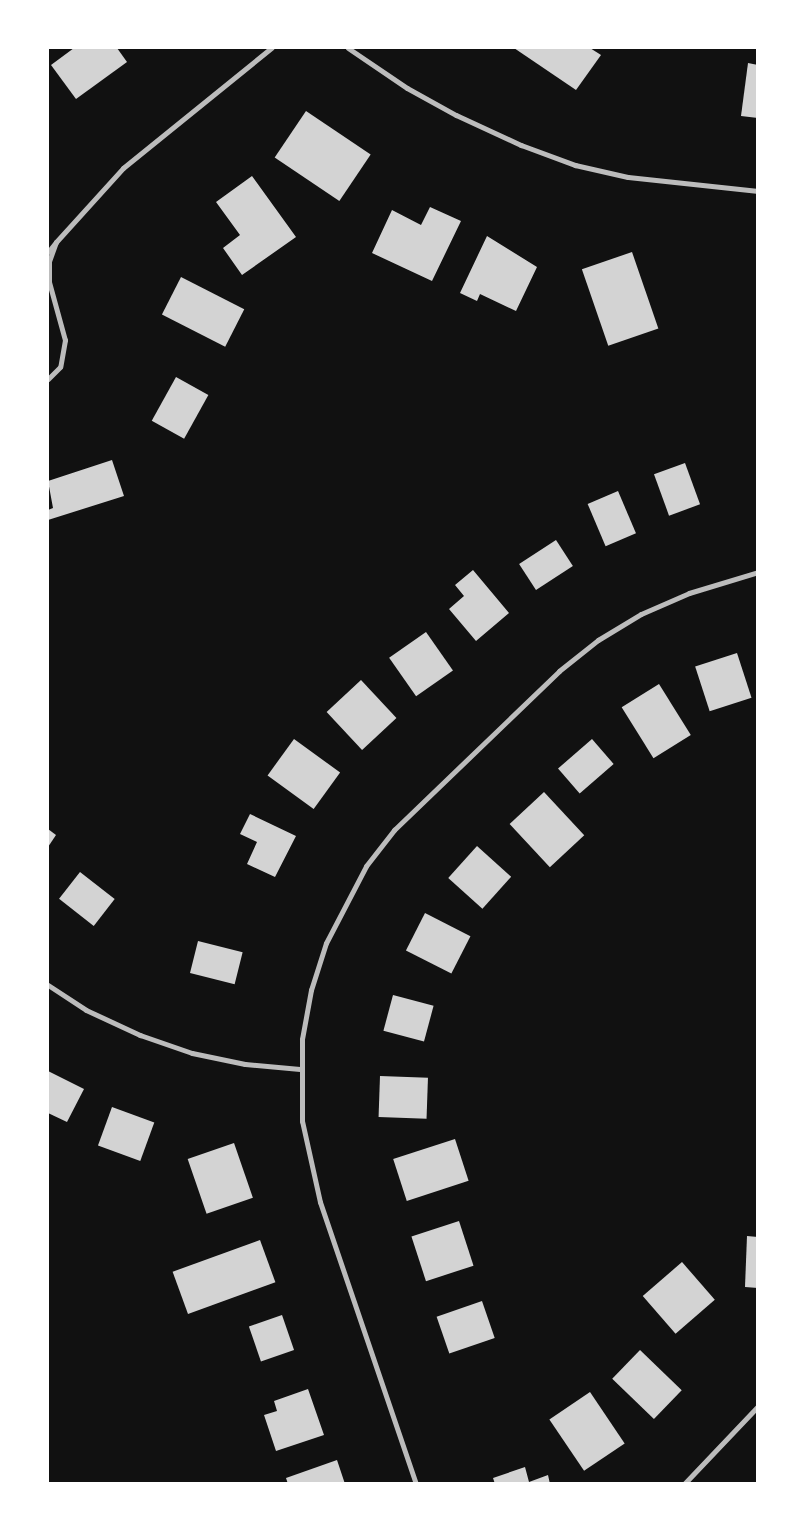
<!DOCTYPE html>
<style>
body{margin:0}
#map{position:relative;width:805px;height:1531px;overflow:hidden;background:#111;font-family:Ubuntu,sans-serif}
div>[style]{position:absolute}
.building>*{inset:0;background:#d3d3d3;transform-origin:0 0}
.minor>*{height:5px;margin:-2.5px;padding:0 2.5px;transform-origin:2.5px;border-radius:2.5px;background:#bcbcbc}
span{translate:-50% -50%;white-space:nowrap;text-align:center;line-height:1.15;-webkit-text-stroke:4.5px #fff;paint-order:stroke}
.frame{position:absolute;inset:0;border:49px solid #fff;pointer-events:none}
</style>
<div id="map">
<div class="building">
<div style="clip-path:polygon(74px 48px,117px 48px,127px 62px,76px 99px,51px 65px)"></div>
<div style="clip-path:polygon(514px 48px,590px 48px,601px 55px,576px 90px)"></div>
<div style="clip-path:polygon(748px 63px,758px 65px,758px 118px,741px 116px)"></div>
<div style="left:306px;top:111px;width:78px;height:56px;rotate:34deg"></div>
<div style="clip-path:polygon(252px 176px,296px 237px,242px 275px,223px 248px,240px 235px,216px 202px)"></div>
<div style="clip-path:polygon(430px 207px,461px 221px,432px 281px,372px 253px,392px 210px,421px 225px)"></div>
<div style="clip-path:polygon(487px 236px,537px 267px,516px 311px,480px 294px,477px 301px,460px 293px)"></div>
<div style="left:632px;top:252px;width:81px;height:53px;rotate:71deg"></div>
<div style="left:181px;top:277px;width:71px;height:42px;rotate:27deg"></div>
<div style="left:176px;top:377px;width:37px;height:50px;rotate:29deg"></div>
<div style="clip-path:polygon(112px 460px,124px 496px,48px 520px,48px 510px,53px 508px,48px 481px)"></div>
<div style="left:685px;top:463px;width:44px;height:33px;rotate:70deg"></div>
<div style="left:618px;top:491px;width:46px;height:33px;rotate:67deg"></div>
<div style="left:556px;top:540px;width:31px;height:44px;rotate:57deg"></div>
<div style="clip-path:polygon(473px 570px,509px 613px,476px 641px,449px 609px,464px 596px,455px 585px)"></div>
<div style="left:426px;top:632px;width:47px;height:45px;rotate:55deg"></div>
<div style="left:737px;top:653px;width:47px;height:44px;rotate:72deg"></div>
<div style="left:361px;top:680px;width:52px;height:47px;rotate:47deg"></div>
<div style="left:659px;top:684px;width:60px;height:44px;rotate:58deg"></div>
<div style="left:294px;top:739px;width:57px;height:45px;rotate:36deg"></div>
<div style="left:592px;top:739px;width:33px;height:45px;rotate:49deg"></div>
<div style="left:544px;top:792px;width:59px;height:47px;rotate:47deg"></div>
<div style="clip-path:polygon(250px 814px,296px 836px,275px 877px,247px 864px,257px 842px,240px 834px)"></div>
<div style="clip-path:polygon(48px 829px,56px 835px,48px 847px)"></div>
<div style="left:477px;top:846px;width:46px;height:43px;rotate:42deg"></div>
<div style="left:80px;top:872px;width:44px;height:34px;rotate:38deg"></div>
<div style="left:425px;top:913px;width:51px;height:42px;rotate:27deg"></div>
<div style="left:198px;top:941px;width:46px;height:33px;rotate:14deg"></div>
<div style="left:393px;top:995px;width:42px;height:37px;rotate:15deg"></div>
<div style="clip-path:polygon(48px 1071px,84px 1089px,67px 1122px,48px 1113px)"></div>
<div style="left:380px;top:1076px;width:48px;height:41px;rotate:2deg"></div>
<div style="left:112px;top:1107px;width:45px;height:41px;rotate:20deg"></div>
<div style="left:455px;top:1139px;width:44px;height:65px;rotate:72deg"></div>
<div style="left:234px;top:1143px;width:58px;height:49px;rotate:71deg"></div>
<div style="left:459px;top:1221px;width:47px;height:50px;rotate:72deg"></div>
<div style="clip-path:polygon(747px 1236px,758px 1237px,758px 1288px,745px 1287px)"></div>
<div style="left:260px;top:1240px;width:45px;height:93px;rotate:70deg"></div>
<div style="left:682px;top:1262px;width:50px;height:52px;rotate:49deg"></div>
<div style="left:482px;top:1301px;width:39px;height:48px;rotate:71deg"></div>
<div style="left:282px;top:1315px;width:37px;height:35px;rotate:71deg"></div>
<div style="left:640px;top:1350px;width:58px;height:40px;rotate:44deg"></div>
<div style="clip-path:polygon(308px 1389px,324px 1435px,276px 1451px,264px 1415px,277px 1411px,274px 1401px)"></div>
<div style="left:590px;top:1392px;width:62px;height:49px;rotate:56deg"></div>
<div style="clip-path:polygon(337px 1460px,345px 1484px,288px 1484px,286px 1478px)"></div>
<div style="clip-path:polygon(525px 1467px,529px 1482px,548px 1475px,550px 1484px,495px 1484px,493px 1478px)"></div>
</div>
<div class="minor">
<div style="left:348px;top:48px;width:71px;rotate:34.1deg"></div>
<div style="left:407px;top:88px;width:56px;rotate:28.9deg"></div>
<div style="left:456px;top:115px;width:72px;rotate:24.8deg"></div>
<div style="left:521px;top:145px;width:58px;rotate:20.3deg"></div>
<div style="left:575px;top:165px;width:54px;rotate:12.8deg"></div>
<div style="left:628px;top:177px;width:131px;rotate:6.1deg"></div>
<div style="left:56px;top:242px;width:100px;rotate:-47.8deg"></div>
<div style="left:123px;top:168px;width:191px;rotate:-39deg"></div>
<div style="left:48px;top:252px;width:13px;rotate:-51deg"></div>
<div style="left:56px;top:242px;width:20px;rotate:110deg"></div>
<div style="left:49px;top:261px;width:21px;rotate:90deg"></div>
<div style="left:49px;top:282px;width:60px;rotate:74.6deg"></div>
<div style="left:65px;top:340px;width:27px;rotate:100deg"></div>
<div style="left:60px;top:367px;width:17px;rotate:135deg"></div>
<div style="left:48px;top:985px;width:45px;rotate:33.3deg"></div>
<div style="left:86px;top:1010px;width:60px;rotate:24.8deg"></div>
<div style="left:140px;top:1035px;width:55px;rotate:19.1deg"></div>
<div style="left:192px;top:1053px;width:54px;rotate:11.7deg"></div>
<div style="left:245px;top:1064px;width:55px;rotate:5.2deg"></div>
<div style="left:416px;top:1484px;width:298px;rotate:-108.8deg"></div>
<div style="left:320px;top:1202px;width:83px;rotate:-102.5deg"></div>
<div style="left:302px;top:1121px;width:82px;rotate:-90deg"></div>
<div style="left:302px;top:1039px;width:50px;rotate:-79.6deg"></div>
<div style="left:311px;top:990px;width:49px;rotate:-72.3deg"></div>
<div style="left:326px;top:943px;width:87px;rotate:-62.5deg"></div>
<div style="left:366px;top:866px;width:46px;rotate:-52.1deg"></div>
<div style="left:394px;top:830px;width:229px;rotate:-43.9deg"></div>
<div style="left:559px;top:671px;width:50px;rotate:-38.5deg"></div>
<div style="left:598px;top:640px;width:50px;rotate:-31.2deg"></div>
<div style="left:641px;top:614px;width:52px;rotate:-23.6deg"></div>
<div style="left:689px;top:593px;width:72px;rotate:-16.9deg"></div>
<div style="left:684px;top:1484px;width:108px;rotate:-46.5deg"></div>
</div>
<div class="frame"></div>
</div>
